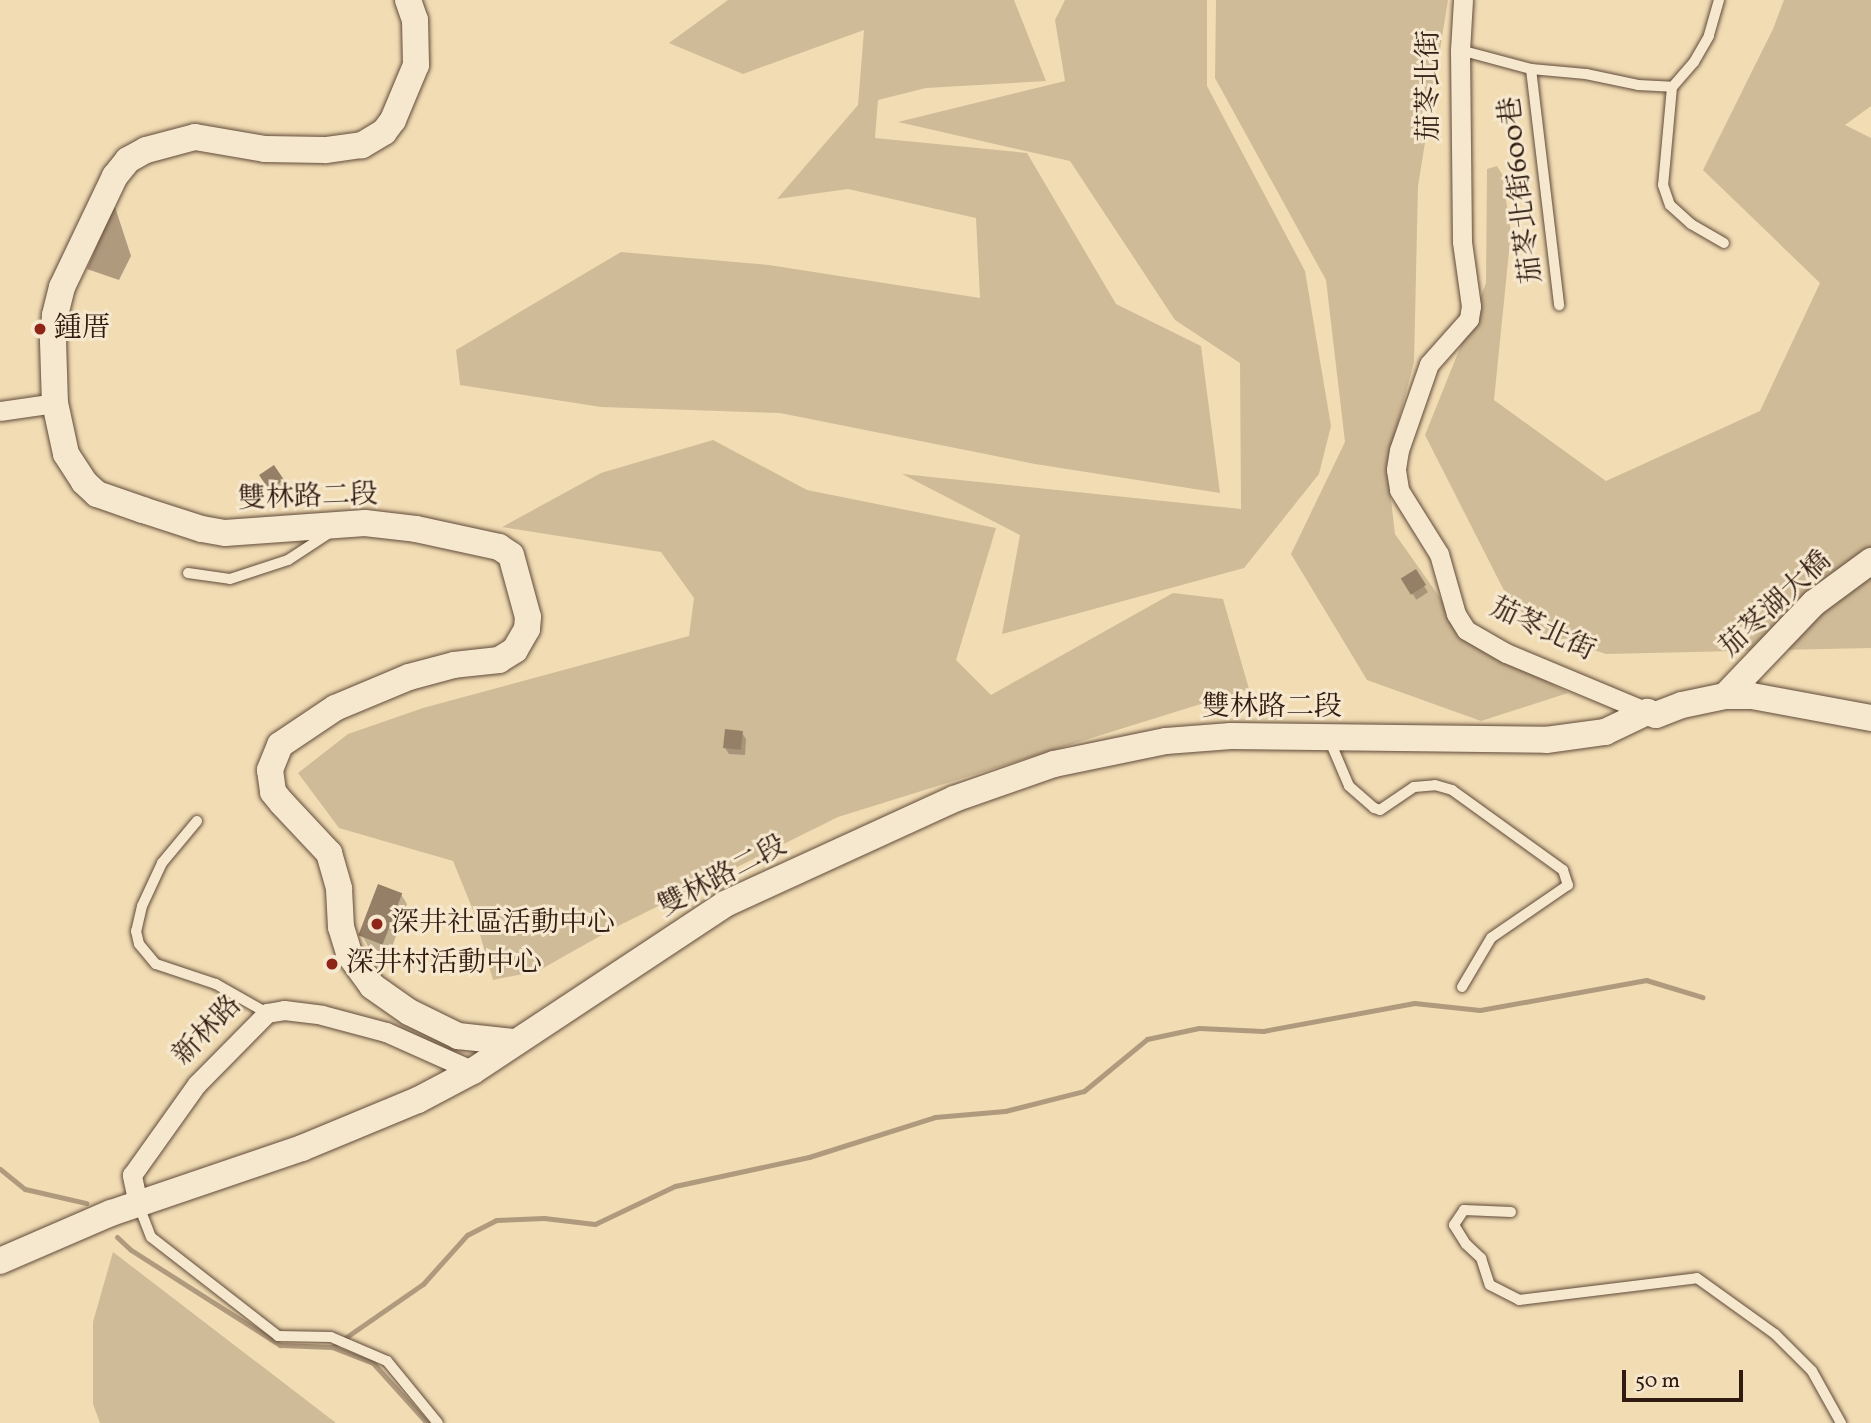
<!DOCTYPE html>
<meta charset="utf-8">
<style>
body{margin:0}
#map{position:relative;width:1871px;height:1423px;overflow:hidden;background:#f1dcb4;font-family:Vollkorn,"Noto Serif TC",serif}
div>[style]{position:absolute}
.green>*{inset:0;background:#d0bb98}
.water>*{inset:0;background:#b09a7d}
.shadow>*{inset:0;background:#0003;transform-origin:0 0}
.stream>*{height:5px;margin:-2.5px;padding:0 2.5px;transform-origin:2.5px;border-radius:2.5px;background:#b09a7d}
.building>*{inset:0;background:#957f66;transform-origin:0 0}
.roads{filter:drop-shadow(0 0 2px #614b3a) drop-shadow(0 0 2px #614b3a)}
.lane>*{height:10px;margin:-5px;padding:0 5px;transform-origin:5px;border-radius:5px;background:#f6e8ce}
.street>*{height:19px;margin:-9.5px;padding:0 9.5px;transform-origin:9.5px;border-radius:9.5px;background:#f6e8ce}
.secondary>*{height:26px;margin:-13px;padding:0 13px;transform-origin:13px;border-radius:13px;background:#f6e8ce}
.dots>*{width:19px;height:19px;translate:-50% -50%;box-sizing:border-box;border:4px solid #f6e8ce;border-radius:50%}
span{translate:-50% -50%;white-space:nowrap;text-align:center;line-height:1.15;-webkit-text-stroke:6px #f6e8ce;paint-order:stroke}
.street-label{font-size:28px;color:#311b11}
.poi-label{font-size:28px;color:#311b11}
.left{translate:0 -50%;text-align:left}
.scale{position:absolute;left:1622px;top:1370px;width:121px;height:32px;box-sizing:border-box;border:4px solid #311b11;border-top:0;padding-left:9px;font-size:21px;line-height:24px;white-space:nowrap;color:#311b11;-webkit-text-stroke:5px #f6e8ce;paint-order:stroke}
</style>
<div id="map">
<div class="green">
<div style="clip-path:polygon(728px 0,1014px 0,1046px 81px,926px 88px,878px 100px,875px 138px,1027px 153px,1116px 304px,1201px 346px,1220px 493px,1035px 464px,780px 413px,601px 407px,460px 385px,456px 350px,621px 252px,769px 265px,980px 298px,976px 218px,848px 189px,777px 199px,858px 105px,864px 30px,743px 74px,669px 43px)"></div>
<div style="clip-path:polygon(1065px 0,1207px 0,1207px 86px,1305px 271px,1331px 426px,1319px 474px,1244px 568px,1002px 634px,1020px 535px,902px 474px,1241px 509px,1240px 363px,1175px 320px,1070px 161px,898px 122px,1065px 81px,1055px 20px)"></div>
<div style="clip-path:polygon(1216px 0,1448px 0,1418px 186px,1414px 362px,1387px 465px,1395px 534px,1467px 636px,1568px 693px,1481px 721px,1367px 680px,1291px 554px,1345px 442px,1326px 280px,1215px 78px)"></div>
<div style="clip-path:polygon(1784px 0,1871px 0,1871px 106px,1845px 125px,1871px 138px,1871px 648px,1606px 654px,1522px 626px,1425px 435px,1486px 283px,1487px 169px,1497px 166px,1502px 174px,1511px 232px,1494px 400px,1606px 481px,1760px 411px,1820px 283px,1703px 170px,1773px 29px)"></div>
<div style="clip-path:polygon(713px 440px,807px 490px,996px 528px,956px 660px,991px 695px,1173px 593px,1223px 599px,1249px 689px,838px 817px,616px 927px,538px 971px,493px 980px,473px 910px,453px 861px,339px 828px,298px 773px,348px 734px,423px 708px,689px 636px,694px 598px,661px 552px,502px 527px,601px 473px)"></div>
<div style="clip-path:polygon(113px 1252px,336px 1423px,100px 1423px,93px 1404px,93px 1322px)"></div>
</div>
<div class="water">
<div style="clip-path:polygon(114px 204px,131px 256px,119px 280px,87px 269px)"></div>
</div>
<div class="shadow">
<div style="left:273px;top:467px;width:25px;height:14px;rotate:58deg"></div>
<div style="left:1415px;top:572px;width:24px;height:14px;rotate:57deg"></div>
<div style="clip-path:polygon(742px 733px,746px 739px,745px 755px,729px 754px,725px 748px)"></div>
<div style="clip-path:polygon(401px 894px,407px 904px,389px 956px,368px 946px,362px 935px)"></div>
</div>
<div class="stream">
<div style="left:0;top:1169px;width:32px;rotate:39deg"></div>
<div style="left:25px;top:1189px;width:63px;rotate:12.9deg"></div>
<div style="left:117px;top:1237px;width:19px;rotate:43deg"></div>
<div style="left:131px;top:1250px;width:177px;rotate:32.5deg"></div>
<div style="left:280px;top:1345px;width:52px;rotate:2.2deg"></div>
<div style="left:332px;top:1347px;width:111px;rotate:-34.7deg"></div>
<div style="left:423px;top:1284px;width:66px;rotate:-48.1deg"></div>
<div style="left:467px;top:1235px;width:33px;rotate:-27deg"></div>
<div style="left:496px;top:1220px;width:48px;rotate:-2.4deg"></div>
<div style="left:544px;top:1218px;width:51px;rotate:6.7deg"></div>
<div style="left:595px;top:1224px;width:89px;rotate:-25.4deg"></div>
<div style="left:675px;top:1186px;width:137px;rotate:-12.2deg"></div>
<div style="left:809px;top:1157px;width:132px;rotate:-17.6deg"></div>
<div style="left:935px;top:1117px;width:70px;rotate:-4.9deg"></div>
<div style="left:1005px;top:1111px;width:81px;rotate:-14.2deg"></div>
<div style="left:1084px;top:1091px;width:82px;rotate:-39.5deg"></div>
<div style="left:1147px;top:1039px;width:53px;rotate:-11.9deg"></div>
<div style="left:1199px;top:1028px;width:64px;rotate:2.7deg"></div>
<div style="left:1263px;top:1031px;width:154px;rotate:-10.5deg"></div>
<div style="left:1414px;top:1003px;width:66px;rotate:6.1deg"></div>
<div style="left:1480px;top:1010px;width:169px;rotate:-10.2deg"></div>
<div style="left:1646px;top:980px;width:59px;rotate:16.9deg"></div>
<div style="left:332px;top:1347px;width:44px;rotate:21.3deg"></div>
<div style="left:373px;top:1363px;width:81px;rotate:48deg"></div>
</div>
<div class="building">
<div style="left:274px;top:465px;width:18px;height:18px;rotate:56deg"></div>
<div style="left:1416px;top:569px;width:19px;height:18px;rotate:58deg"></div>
<div style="left:725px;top:729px;width:18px;height:19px;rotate:6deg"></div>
<div style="left:378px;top:884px;width:26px;height:55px;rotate:21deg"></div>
</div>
<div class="roads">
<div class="lane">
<div style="left:1719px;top:0;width:37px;rotate:106deg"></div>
<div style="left:1709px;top:36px;width:30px;rotate:120deg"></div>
<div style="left:1694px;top:62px;width:33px;rotate:131deg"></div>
<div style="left:1672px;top:87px;width:98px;rotate:95.2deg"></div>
<div style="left:1663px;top:185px;width:21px;rotate:71deg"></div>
<div style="left:1670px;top:205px;width:28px;rotate:42deg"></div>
<div style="left:1691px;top:224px;width:38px;rotate:30deg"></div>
<div style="left:1460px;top:50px;width:73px;rotate:15deg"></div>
<div style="left:1531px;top:69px;width:55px;rotate:5.2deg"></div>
<div style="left:1586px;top:74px;width:53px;rotate:11.9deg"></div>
<div style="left:1638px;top:85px;width:34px;rotate:3deg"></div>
<div style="left:1531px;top:69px;width:238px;rotate:83.2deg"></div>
<div style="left:188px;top:573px;width:42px;rotate:8.1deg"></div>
<div style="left:230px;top:579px;width:61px;rotate:-18.1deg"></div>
<div style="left:288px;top:560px;width:51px;rotate:-33.1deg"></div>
<div style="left:1329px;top:739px;width:51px;rotate:66.9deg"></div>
<div style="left:1349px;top:786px;width:33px;rotate:41deg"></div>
<div style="left:1374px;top:808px;width:6px;rotate:18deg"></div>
<div style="left:1380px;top:810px;width:41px;rotate:-34.1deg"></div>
<div style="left:1414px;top:787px;width:21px;rotate:-5deg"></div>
<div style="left:1435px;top:785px;width:18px;rotate:16deg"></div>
<div style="left:1452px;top:790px;width:137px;rotate:35.8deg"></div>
<div style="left:1563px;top:870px;width:16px;rotate:72deg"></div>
<div style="left:1568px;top:885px;width:93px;rotate:145.5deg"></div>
<div style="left:1491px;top:938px;width:57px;rotate:120.6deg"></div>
<div style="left:197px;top:821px;width:55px;rotate:129.8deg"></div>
<div style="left:162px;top:863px;width:47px;rotate:114.9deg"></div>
<div style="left:142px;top:906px;width:26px;rotate:103deg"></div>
<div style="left:136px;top:931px;width:13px;rotate:77deg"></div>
<div style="left:139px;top:944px;width:26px;rotate:50deg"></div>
<div style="left:156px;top:964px;width:63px;rotate:18.4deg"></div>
<div style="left:216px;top:984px;width:59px;rotate:29.6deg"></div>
<div style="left:139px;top:1206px;width:33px;rotate:69deg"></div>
<div style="left:151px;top:1237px;width:161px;rotate:37.9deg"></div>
<div style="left:278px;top:1336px;width:53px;rotate:1.1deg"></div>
<div style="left:331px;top:1337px;width:61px;rotate:23.2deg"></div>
<div style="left:387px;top:1361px;width:80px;rotate:50.6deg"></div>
<div style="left:1511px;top:1212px;width:47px;rotate:-177.6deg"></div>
<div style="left:1464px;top:1210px;width:18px;rotate:124deg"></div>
<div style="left:1454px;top:1225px;width:22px;rotate:58deg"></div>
<div style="left:1466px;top:1244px;width:21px;rotate:43deg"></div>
<div style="left:1481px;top:1258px;width:28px;rotate:72deg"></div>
<div style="left:1490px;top:1285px;width:33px;rotate:27deg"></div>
<div style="left:1519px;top:1300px;width:179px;rotate:-7deg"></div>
<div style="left:1697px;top:1278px;width:96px;rotate:35.7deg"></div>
<div style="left:1775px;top:1334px;width:52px;rotate:45deg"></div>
<div style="left:1812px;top:1371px;width:60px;rotate:60.9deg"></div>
</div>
<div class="street">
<div style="left:1463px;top:0;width:50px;rotate:93.4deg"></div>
<div style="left:1460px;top:50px;width:192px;rotate:89.4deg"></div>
<div style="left:1462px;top:242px;width:65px;rotate:82deg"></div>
<div style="left:1471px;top:306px;width:13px;rotate:99deg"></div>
<div style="left:1469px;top:319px;width:60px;rotate:131.6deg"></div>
<div style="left:1429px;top:364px;width:91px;rotate:109.2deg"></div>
<div style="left:1399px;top:450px;width:20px;rotate:99deg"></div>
<div style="left:1396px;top:470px;width:20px;rotate:81deg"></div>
<div style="left:1399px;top:490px;width:75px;rotate:58deg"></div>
<div style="left:1439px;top:554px;width:62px;rotate:74.2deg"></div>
<div style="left:1456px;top:614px;width:19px;rotate:58deg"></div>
<div style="left:1466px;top:630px;width:46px;rotate:29.9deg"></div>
<div style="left:1506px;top:653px;width:153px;rotate:22.7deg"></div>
<div style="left:0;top:411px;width:56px;rotate:-8.3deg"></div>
<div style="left:138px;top:1204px;width:30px;rotate:-102deg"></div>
<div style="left:132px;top:1175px;width:112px;rotate:-54.5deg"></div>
<div style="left:197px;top:1084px;width:100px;rotate:-45.4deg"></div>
<div style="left:267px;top:1013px;width:17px;rotate:-10deg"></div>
<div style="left:284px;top:1010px;width:38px;rotate:7deg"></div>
<div style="left:322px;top:1015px;width:66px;rotate:14.9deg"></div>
<div style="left:386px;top:1032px;width:95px;rotate:24.1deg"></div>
</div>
<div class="secondary">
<div style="left:408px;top:0;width:21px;rotate:71deg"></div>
<div style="left:415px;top:20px;width:45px;rotate:88.7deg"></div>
<div style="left:416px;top:65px;width:60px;rotate:112.7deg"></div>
<div style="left:393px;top:120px;width:15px;rotate:127deg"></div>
<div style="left:384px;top:132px;width:26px;rotate:149deg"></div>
<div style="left:362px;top:145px;width:37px;rotate:172deg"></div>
<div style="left:325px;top:150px;width:60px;rotate:-179deg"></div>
<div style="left:265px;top:149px;width:71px;rotate:-170.3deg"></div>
<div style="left:195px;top:137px;width:51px;rotate:165.1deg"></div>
<div style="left:146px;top:150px;width:21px;rotate:151deg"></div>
<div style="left:128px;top:160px;width:21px;rotate:129deg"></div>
<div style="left:115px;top:176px;width:123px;rotate:115.5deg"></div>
<div style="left:62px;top:287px;width:29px;rotate:104deg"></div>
<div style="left:55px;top:315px;width:26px;rotate:94deg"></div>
<div style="left:53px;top:341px;width:62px;rotate:88.2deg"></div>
<div style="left:55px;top:403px;width:52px;rotate:77.8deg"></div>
<div style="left:66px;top:454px;width:33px;rotate:57deg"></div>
<div style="left:84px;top:482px;width:18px;rotate:43deg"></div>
<div style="left:97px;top:494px;width:49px;rotate:19.2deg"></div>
<div style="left:143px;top:510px;width:62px;rotate:17.9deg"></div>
<div style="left:202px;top:529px;width:23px;rotate:10deg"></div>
<div style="left:225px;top:533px;width:140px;rotate:-4.1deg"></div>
<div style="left:365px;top:523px;width:51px;rotate:6.7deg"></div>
<div style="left:416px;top:529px;width:85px;rotate:12.2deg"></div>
<div style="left:499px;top:547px;width:14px;rotate:34deg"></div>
<div style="left:511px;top:555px;width:64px;rotate:74.7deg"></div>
<div style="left:528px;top:617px;width:12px;rotate:95deg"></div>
<div style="left:527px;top:629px;width:24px;rotate:120deg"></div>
<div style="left:515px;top:650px;width:19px;rotate:148deg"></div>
<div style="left:499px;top:660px;width:45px;rotate:173.7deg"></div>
<div style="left:454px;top:665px;width:47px;rotate:165.1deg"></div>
<div style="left:409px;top:677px;width:80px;rotate:157.3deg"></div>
<div style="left:335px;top:708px;width:66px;rotate:146.1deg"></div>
<div style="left:280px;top:745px;width:27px;rotate:112deg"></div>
<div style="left:270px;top:770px;width:22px;rotate:82deg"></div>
<div style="left:273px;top:792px;width:14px;rotate:51deg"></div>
<div style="left:282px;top:803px;width:69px;rotate:46.8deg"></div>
<div style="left:329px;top:853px;width:37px;rotate:74deg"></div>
<div style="left:339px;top:889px;width:38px;rotate:87deg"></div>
<div style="left:341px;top:927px;width:28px;rotate:73deg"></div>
<div style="left:349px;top:954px;width:39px;rotate:54deg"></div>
<div style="left:372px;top:986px;width:45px;rotate:35.1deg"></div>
<div style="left:409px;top:1012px;width:55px;rotate:26.1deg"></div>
<div style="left:458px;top:1036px;width:55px;rotate:6.2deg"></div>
<div style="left:1725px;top:696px;width:129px;rotate:-46.3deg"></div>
<div style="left:1814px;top:603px;width:71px;rotate:-36.4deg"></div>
<div style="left:0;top:1261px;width:121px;rotate:-23.4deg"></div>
<div style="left:111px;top:1213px;width:202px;rotate:-18.8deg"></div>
<div style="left:302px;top:1148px;width:126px;rotate:-22.5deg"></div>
<div style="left:418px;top:1100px;width:62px;rotate:-27.8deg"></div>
<div style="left:473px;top:1071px;width:302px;rotate:-33.5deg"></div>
<div style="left:725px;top:904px;width:252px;rotate:-24.6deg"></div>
<div style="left:954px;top:799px;width:106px;rotate:-19.3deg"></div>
<div style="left:1054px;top:764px;width:114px;rotate:-11.6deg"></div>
<div style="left:1166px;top:741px;width:65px;rotate:-4.4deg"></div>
<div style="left:1231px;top:736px;width:315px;rotate:0.7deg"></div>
<div style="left:1546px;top:740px;width:60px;rotate:-7.7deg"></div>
<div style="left:1605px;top:732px;width:47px;rotate:-25.5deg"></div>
<div style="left:1647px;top:712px;width:9px;rotate:18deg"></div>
<div style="left:1656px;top:715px;width:28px;rotate:-21deg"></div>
<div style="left:1682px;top:705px;width:44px;rotate:-11.8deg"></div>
<div style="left:1725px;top:696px;width:27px"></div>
<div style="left:1752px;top:696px;width:121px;rotate:10.5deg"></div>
</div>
</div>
<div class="dots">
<div style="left:40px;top:329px;background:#8f2418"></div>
<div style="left:377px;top:924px;background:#8f2418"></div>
<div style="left:332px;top:964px;background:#8f2418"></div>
</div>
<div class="street-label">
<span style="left:1430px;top:86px;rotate:-90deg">茄苳北街</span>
<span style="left:1522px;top:190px;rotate:-97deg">茄苳北街600巷</span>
<span style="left:308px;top:498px;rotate:-2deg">雙林路二段</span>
<span style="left:1776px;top:605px;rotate:-43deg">茄苳湖大橋</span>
<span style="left:1542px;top:630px;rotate:25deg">茄苳北街</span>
<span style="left:1272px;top:708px">雙林路二段</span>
<span style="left:723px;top:877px;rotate:-28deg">雙林路二段</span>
<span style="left:208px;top:1031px;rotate:-46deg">新林路</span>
</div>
<div class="poi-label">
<span class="left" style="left:54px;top:329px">鍾厝</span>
<span class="left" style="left:391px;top:924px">深井社區活動中心</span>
<span class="left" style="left:346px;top:964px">深井村活動中心</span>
</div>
<div class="scale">50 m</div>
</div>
